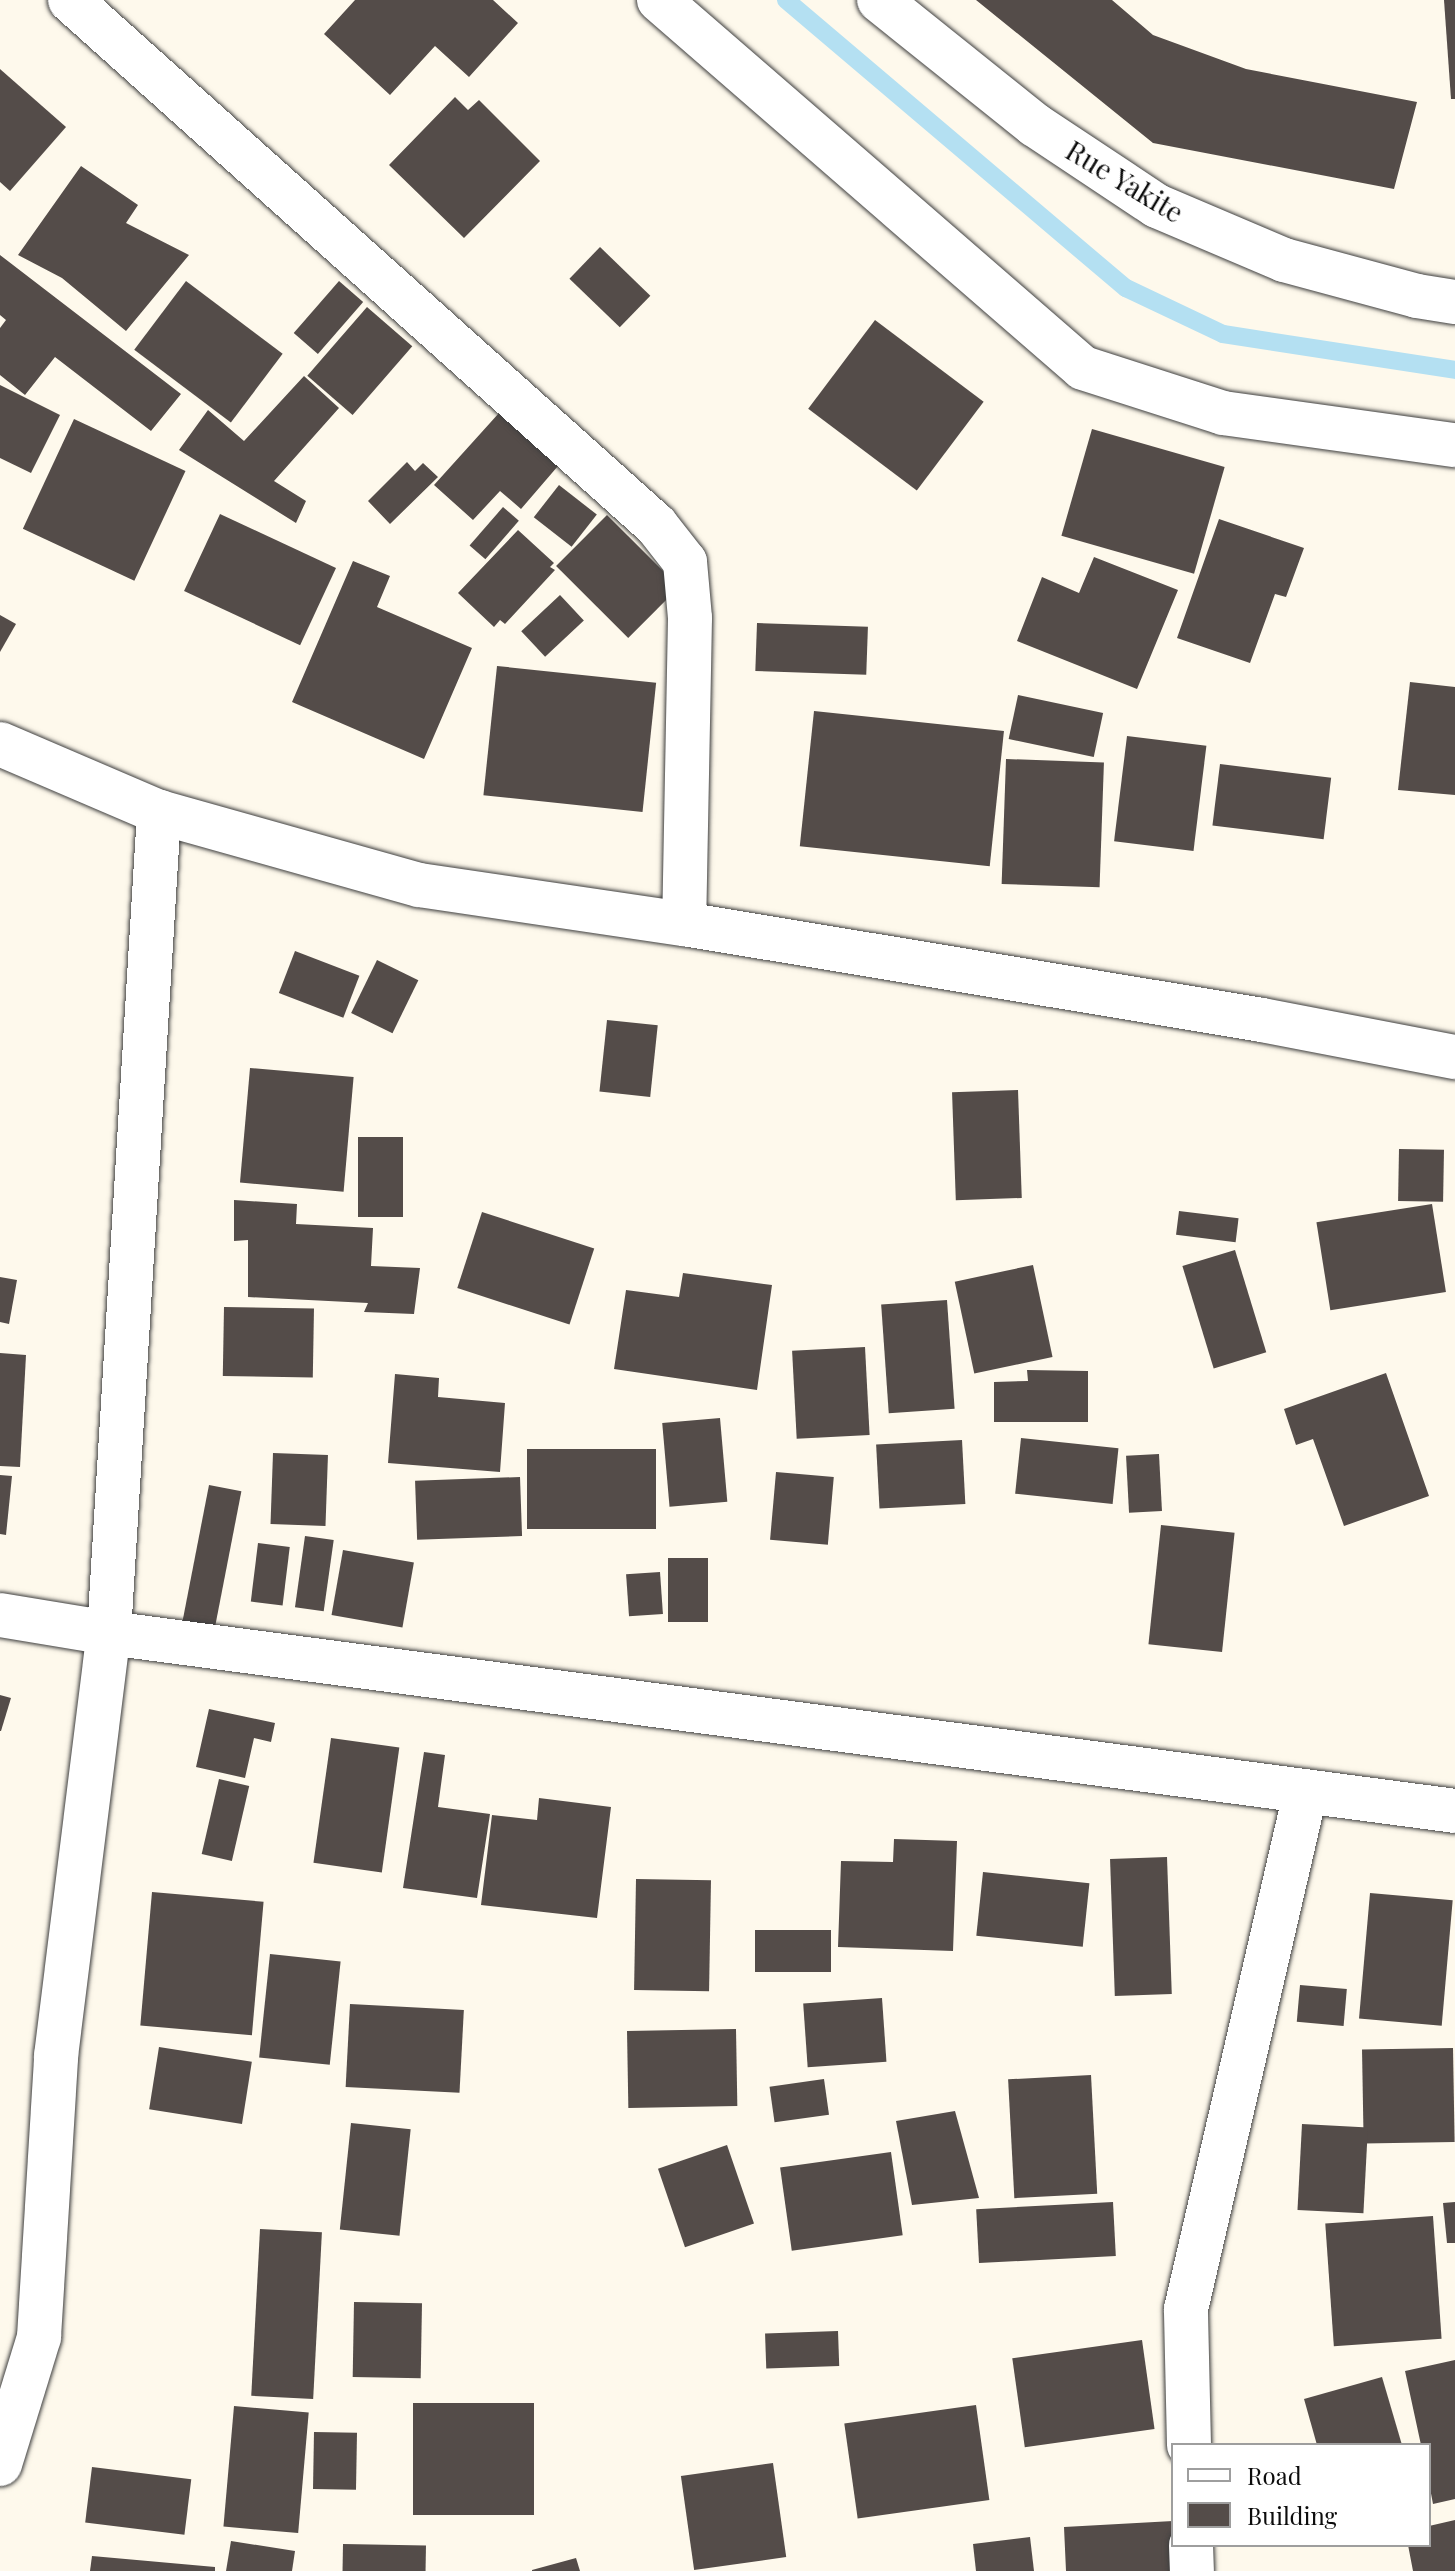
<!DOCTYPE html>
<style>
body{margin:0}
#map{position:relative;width:1455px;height:2571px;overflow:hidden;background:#fef9ec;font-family:"Playfair Display",serif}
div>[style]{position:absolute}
.stream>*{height:18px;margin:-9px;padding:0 9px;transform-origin:9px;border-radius:9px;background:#b4e0f2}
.building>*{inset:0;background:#544c49;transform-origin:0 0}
.roads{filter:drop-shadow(0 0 2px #3f3f3f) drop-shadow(0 0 2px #3f3f3f)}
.minor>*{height:44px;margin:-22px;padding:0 22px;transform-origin:22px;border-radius:22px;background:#fff}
.tertiary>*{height:44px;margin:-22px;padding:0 22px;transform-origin:22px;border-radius:22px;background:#fff}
span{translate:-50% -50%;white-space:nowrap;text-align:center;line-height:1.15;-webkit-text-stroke:8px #fff;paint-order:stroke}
.street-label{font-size:28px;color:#0c0c0c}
.legend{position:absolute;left:1171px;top:2443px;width:260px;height:104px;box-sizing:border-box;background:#fff;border:2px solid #9e9e9e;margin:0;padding:10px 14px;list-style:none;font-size:24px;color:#0c0c0c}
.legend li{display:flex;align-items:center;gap:16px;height:40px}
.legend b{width:40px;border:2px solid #9e9e9e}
</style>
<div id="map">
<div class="stream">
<div style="left:786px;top:0;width:446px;rotate:40.3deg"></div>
<div style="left:1126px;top:288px;width:107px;rotate:25.4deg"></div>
<div style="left:1223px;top:334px;width:235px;rotate:8.8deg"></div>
</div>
<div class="building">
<div style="clip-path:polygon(355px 0,493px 0,518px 23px,469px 77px,435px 46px,390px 95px,324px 34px)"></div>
<div style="clip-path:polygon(976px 0,1112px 0,1153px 35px,1246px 69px,1417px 102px,1394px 189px,1153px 143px)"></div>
<div style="clip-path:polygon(1444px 0,1455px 0,1455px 99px,1451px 99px)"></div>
<div style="clip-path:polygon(0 69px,66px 127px,10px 191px,0 182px)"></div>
<div style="clip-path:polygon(455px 97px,468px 110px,479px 100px,540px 161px,464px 238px,389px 165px)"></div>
<div style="clip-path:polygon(81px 166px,138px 205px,126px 223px,189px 255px,126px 331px,62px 278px,18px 255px)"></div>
<div style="left:600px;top:247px;width:70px;height:44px;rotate:44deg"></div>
<div style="clip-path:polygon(0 255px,181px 394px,151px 431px,55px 357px,25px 395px,0 375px,0 328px,6px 320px,0 315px)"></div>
<div style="left:186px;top:281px;width:121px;height:86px;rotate:37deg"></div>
<div style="left:339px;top:281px;width:32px;height:69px;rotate:41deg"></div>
<div style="left:367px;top:307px;width:60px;height:91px;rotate:41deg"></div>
<div style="left:875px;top:320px;width:136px;height:111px;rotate:37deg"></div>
<div style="clip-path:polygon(304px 376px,339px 408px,274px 481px,306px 501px,296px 523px,179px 450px,208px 410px,244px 441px)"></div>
<div style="clip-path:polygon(0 385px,60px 415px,31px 473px,0 458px)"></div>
<div style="clip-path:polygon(499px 413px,558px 466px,521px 509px,500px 491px,473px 520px,434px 485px)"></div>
<div style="left:74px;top:419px;width:123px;height:121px;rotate:25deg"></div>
<div style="left:1092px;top:429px;width:138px;height:111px;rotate:16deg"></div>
<div style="clip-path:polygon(407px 462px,415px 471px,423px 463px,438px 477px,390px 524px,368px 501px)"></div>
<div style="left:559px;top:485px;width:48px;height:41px;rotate:38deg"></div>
<div style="left:503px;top:507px;width:21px;height:51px;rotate:41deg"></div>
<div style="left:220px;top:514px;width:128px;height:85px;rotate:25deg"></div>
<div style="left:607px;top:515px;width:102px;height:72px;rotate:45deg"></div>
<div style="clip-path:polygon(1219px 519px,1304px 548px,1286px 597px,1275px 594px,1250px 663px,1177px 638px)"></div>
<div style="clip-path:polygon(518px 530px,554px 563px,550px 567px,555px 570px,505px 624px,500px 620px,494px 627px,458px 593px)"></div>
<div style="clip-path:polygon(1094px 557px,1178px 590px,1137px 689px,1017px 641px,1042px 577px,1079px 593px)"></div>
<div style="clip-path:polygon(353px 561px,390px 576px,377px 607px,472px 648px,424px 759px,292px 702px)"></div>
<div style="left:560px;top:595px;width:35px;height:53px;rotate:47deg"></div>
<div style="clip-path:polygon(0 615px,16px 624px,0 652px)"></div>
<div style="left:757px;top:623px;width:111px;height:48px;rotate:2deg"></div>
<div style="left:497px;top:666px;width:160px;height:130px;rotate:6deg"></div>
<div style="clip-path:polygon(1410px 682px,1455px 687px,1455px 795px,1398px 790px)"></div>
<div style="left:1018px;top:695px;width:87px;height:45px;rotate:12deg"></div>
<div style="left:814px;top:711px;width:191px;height:136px;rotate:6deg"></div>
<div style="left:1127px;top:736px;width:80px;height:106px;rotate:7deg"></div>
<div style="left:1006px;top:759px;width:98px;height:125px;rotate:2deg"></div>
<div style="left:1220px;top:764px;width:112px;height:62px;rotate:7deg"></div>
<div style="left:295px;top:951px;width:69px;height:45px;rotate:21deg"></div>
<div style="left:377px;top:960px;width:46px;height:59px;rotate:26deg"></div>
<div style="left:607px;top:1020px;width:51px;height:72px;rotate:6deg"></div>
<div style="left:250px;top:1068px;width:104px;height:115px;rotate:5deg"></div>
<div style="left:1018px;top:1090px;width:108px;height:66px;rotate:88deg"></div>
<div style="left:358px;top:1137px;width:45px;height:80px"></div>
<div style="left:1399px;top:1149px;width:45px;height:52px;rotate:1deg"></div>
<div style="clip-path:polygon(234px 1200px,297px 1204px,296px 1224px,373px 1228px,371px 1266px,420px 1268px,414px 1314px,364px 1312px,368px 1303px,248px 1297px,248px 1240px,234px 1241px)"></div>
<div style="left:1432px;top:1204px;width:89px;height:117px;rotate:81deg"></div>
<div style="left:1179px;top:1211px;width:60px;height:24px;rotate:7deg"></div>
<div style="left:482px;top:1212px;width:118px;height:80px;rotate:18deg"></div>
<div style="left:1235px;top:1250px;width:107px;height:55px;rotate:73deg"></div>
<div style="left:1033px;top:1265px;width:94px;height:80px;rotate:78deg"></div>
<div style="clip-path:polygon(683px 1273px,772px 1285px,757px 1390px,614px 1369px,626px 1290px,679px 1297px)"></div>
<div style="clip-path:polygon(0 1277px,17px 1280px,9px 1324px,0 1322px)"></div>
<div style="left:947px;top:1300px;width:109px;height:66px;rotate:86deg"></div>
<div style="left:224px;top:1307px;width:90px;height:69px;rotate:1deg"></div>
<div style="left:865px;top:1347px;width:88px;height:73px;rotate:87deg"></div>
<div style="clip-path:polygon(0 1353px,26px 1355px,20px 1467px,0 1466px)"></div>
<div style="clip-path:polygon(1027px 1370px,1088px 1371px,1088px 1422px,994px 1422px,994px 1382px,1028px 1381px)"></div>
<div style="clip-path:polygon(1386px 1373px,1429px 1496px,1344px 1526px,1313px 1439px,1296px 1445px,1284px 1409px)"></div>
<div style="clip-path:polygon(395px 1374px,439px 1378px,438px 1397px,505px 1403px,500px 1472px,388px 1463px)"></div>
<div style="left:720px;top:1418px;width:84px;height:58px;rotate:85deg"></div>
<div style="left:1021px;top:1438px;width:98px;height:56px;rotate:6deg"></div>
<div style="left:962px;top:1440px;width:64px;height:86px;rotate:87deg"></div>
<div style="left:656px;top:1449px;width:80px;height:129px;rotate:90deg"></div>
<div style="left:273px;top:1453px;width:55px;height:71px;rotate:2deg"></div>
<div style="left:1159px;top:1454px;width:57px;height:33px;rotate:87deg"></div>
<div style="left:776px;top:1472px;width:58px;height:68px;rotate:5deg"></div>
<div style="clip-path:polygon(0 1475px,12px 1476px,6px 1535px,0 1534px)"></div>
<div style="left:520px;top:1477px;width:59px;height:105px;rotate:88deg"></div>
<div style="left:209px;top:1485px;width:33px;height:139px;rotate:11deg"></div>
<div style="left:1161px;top:1525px;width:74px;height:120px;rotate:6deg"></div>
<div style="left:305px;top:1536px;width:29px;height:72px;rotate:8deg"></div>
<div style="left:258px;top:1543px;width:32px;height:59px;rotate:7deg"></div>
<div style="left:343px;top:1550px;width:72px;height:66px;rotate:10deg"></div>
<div style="left:708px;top:1558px;width:64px;height:40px;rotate:90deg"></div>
<div style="left:660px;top:1572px;width:42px;height:34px;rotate:86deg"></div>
<div style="clip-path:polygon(0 1695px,11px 1698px,1px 1731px,0 1731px)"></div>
<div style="clip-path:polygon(209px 1709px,275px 1723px,271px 1742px,254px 1738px,245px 1778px,196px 1767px)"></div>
<div style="left:331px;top:1738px;width:69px;height:126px;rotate:8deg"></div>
<div style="clip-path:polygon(424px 1752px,445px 1755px,438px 1807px,490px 1814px,477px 1898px,403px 1888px)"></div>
<div style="left:219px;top:1779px;width:31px;height:77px;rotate:13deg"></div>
<div style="clip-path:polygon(539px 1798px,611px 1807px,597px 1918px,481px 1905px,492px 1815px,537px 1820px)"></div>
<div style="clip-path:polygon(894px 1839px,957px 1841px,953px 1951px,838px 1947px,841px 1861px,893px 1862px)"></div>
<div style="left:1167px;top:1857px;width:137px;height:57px;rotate:88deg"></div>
<div style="left:983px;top:1872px;width:107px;height:64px;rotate:6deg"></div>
<div style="left:636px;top:1879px;width:75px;height:111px;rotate:1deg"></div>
<div style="left:152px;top:1892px;width:112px;height:134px;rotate:5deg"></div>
<div style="left:1370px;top:1893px;width:83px;height:126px;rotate:5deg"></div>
<div style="left:755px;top:1930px;width:76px;height:42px"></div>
<div style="left:270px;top:1954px;width:71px;height:104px;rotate:6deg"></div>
<div style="left:1300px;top:1985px;width:47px;height:37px;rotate:5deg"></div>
<div style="left:882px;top:1998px;width:64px;height:79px;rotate:86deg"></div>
<div style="left:350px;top:2004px;width:114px;height:83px;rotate:3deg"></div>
<div style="left:736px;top:2029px;width:77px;height:109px;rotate:89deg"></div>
<div style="left:159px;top:2047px;width:94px;height:63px;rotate:9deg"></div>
<div style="left:1453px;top:2048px;width:94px;height:91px;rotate:89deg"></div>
<div style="left:1091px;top:2075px;width:119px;height:83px;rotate:87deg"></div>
<div style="left:824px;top:2079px;width:36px;height:55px;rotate:82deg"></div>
<div style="clip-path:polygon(955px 2111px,979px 2198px,912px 2205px,896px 2121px)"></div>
<div style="left:351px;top:2123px;width:60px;height:107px;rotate:6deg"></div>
<div style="left:1302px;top:2124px;width:66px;height:86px;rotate:3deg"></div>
<div style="left:727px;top:2145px;width:83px;height:73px;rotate:71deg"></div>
<div style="left:891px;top:2152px;width:84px;height:112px;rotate:82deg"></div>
<div style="left:1113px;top:2202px;width:54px;height:137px;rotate:87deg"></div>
<div style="clip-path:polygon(1455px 2202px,1455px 2243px,1447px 2243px,1443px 2203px)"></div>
<div style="left:1433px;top:2216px;width:123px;height:108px;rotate:86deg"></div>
<div style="left:260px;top:2229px;width:62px;height:167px;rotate:3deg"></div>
<div style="left:354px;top:2302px;width:68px;height:75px;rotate:1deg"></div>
<div style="left:838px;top:2331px;width:35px;height:73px;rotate:88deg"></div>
<div style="left:1142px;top:2340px;width:90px;height:131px;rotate:82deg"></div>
<div style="clip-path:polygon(1455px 2360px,1455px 2499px,1433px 2504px,1429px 2483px,1429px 2445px,1421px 2445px,1405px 2371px)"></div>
<div style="clip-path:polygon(1382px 2377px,1402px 2445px,1317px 2445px,1304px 2399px)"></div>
<div style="left:413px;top:2403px;width:121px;height:112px"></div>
<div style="left:976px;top:2405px;width:96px;height:133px;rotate:82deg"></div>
<div style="left:234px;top:2406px;width:75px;height:121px;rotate:5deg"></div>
<div style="left:314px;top:2432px;width:43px;height:57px;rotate:1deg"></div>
<div style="left:773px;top:2463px;width:95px;height:93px;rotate:82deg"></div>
<div style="left:92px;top:2467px;width:100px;height:56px;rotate:7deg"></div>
<div style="clip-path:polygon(1455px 2520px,1455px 2571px,1413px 2571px,1408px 2545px,1429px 2545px,1429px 2526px)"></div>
<div style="clip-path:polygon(1173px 2521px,1173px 2545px,1186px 2571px,1066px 2571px,1064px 2527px)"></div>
<div style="clip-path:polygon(1030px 2537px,1034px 2571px,976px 2571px,973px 2544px)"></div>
<div style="clip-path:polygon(231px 2541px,295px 2551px,292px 2571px,226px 2571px)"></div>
<div style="left:343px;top:2544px;width:83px;height:27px;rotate:1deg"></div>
<div style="clip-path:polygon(92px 2556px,215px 2567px,215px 2571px,90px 2571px)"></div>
<div style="clip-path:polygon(576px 2558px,580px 2571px,532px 2571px,532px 2570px)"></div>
</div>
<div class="roads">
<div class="minor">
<div style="left:70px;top:0;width:787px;rotate:41.86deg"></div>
<div style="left:656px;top:525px;width:47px;rotate:51.9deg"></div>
<div style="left:685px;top:562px;width:56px;rotate:84.9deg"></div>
<div style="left:690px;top:618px;width:306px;rotate:91.1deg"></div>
<div style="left:879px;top:0;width:200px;rotate:38.7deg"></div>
<div style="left:1035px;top:125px;width:146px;rotate:33.6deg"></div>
<div style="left:1157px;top:206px;width:138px;rotate:23deg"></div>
<div style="left:1284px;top:260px;width:138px;rotate:15.1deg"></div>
<div style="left:1417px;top:296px;width:38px;rotate:9deg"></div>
<div style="left:0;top:1615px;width:110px;rotate:9.4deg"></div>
<div style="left:109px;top:1633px;width:1358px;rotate:7.53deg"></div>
<div style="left:1189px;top:2445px;width:136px;rotate:-91.3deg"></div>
<div style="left:1186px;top:2309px;width:529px;rotate:-76.99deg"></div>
<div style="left:0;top:2464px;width:133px;rotate:-72.9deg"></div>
<div style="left:39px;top:2337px;width:282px;rotate:-86.5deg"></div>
<div style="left:56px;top:2056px;width:426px;rotate:-82.9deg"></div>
<div style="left:109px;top:1633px;width:823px;rotate:-86.51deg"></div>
<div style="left:1191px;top:2545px;width:26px;rotate:88deg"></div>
</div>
<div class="tertiary">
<div style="left:659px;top:0;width:561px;rotate:40.96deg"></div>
<div style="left:1083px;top:368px;width:147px;rotate:17.8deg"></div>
<div style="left:1223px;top:413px;width:234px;rotate:7.9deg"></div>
<div style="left:0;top:744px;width:173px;rotate:23.2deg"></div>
<div style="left:159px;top:812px;width:270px;rotate:15.7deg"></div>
<div style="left:419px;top:885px;width:268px;rotate:8.4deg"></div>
<div style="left:684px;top:924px;width:586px;rotate:9.43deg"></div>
<div style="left:1262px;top:1020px;width:197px;rotate:10.9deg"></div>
</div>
</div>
<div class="street-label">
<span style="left:1125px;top:181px;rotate:31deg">Rue Yakite</span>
</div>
<ul class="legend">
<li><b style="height:10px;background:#fff"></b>Road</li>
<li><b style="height:22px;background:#544c49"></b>Building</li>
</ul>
</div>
